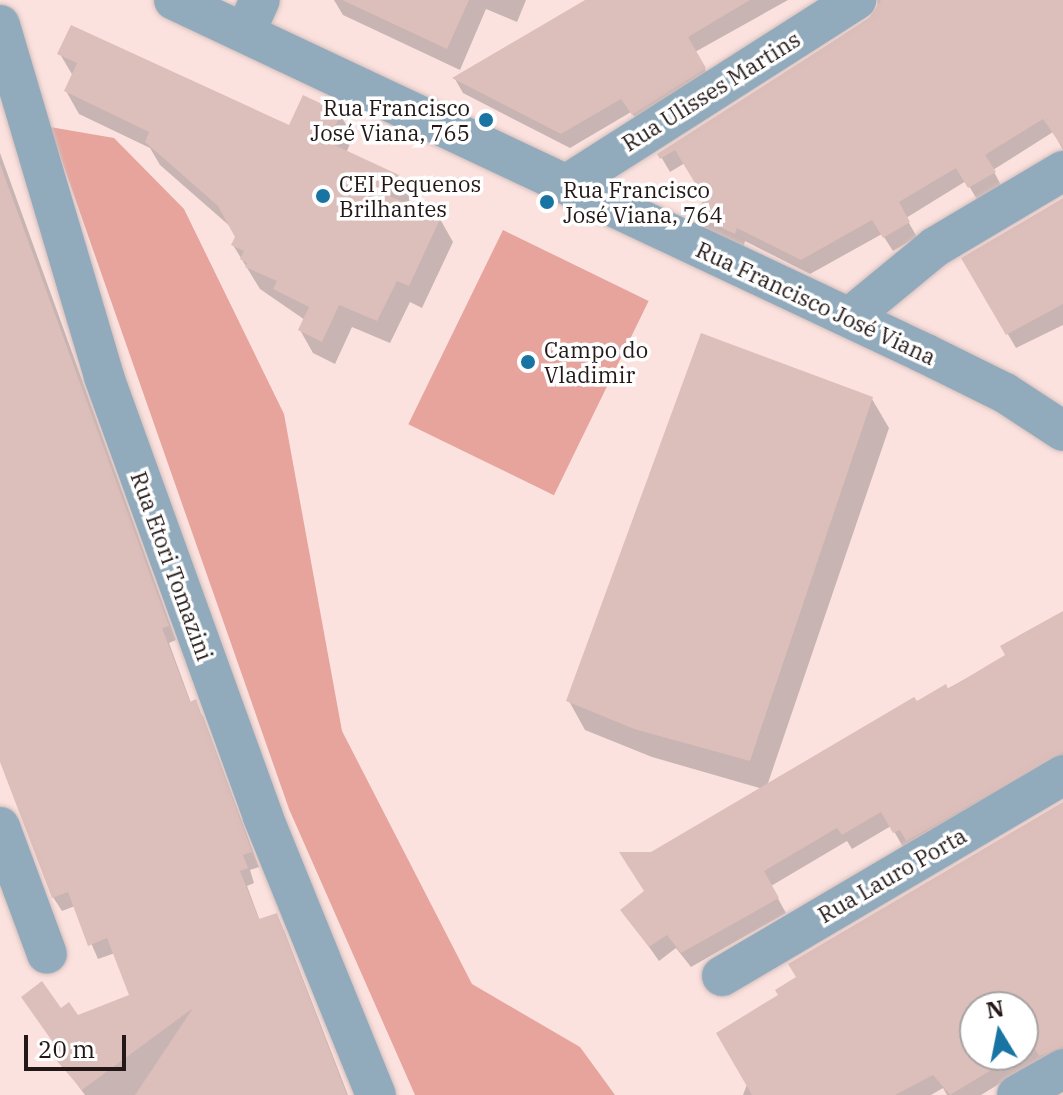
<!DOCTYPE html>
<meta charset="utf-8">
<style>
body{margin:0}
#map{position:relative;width:1063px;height:1095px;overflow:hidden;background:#fbe2df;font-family:"IBM Plex Serif",serif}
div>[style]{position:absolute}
.green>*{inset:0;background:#e6a49d;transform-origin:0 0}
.shadow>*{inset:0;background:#0003}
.building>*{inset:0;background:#dcbeba}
.roads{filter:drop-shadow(0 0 2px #d4bebb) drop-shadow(0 0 2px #d4bebb)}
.minor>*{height:40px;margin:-20px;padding:0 20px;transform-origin:20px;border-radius:20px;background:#91abbd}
.dots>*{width:22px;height:22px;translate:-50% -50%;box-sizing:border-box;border:4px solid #fff;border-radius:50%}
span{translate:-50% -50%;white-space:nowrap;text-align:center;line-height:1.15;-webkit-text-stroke:7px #fff;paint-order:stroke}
.street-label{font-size:22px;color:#231817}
.poi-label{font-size:22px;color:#231817}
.right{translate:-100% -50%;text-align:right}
.left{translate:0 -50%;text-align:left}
.north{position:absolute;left:959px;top:991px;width:80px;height:80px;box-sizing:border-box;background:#fff;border:2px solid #a7a3a2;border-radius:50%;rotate:350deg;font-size:22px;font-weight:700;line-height:32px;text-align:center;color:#231817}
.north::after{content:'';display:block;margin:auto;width:28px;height:36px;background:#1874a2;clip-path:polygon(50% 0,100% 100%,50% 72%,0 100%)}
.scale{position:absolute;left:24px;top:1035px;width:102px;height:36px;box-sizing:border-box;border:4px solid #231817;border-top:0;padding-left:10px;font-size:24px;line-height:28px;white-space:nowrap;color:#231817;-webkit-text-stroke:6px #fff;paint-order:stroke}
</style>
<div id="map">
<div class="green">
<div style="clip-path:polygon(50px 127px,114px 138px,184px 209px,284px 414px,342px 731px,472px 984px,580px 1047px,615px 1095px,415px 1095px,289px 809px)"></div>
<div style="left:503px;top:230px;width:162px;height:216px;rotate:26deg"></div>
</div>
<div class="shadow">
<div style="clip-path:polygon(334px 0,526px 0,517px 22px,486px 9px,460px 70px,343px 15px)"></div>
<div style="clip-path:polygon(589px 0,788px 0,695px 52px,713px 83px,642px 128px,631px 112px,570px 148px,463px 93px,455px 79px)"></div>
<div style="clip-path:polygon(877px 0,1063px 0,1063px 150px,1053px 132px,993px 170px,1002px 187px,978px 201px,966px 181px,906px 218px,917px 237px,893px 251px,882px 234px,810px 274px,745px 241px,743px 248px,707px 230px,698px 216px,707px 198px,685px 163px,670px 172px,660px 155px,878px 12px)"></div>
<div style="clip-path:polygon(60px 54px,290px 128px,340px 114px,353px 137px,346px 153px,397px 177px,411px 200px,408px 206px,440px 219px,453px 242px,422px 308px,410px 302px,390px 343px,352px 327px,335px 364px,313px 353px,300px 330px,305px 320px,260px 289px,233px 245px,237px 237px,232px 228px,160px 165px,150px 148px,79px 114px,66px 91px,73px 76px)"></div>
<div style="clip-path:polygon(0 153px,176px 640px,169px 643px,191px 703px,203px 716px,259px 867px,250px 870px,254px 883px,247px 886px,260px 921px,276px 915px,284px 930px,348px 1095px,85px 1095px,59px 1060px,63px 1056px,60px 1011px,78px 1017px,132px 996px,115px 953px,98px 959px,75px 906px,62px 911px,53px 897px,0 757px)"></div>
<div style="clip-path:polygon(1063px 204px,1063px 325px,1016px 348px,964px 259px)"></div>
<div style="clip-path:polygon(872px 399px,889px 428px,767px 786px,1008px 656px,1063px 612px,1063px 769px,903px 847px,891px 826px,852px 849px,847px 841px,771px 886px,786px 913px,691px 967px,676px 948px,659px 961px,623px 910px,646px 892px,652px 854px,763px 789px,652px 757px,585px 730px,569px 701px)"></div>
<div style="clip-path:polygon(evenodd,1063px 804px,1063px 1064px,1042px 1058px,981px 1095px,947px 1095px,943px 1088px,931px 1095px,743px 1095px,781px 996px,1063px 804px,975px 1007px,1023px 1007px,1023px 1055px,975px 1055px,975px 1007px)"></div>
</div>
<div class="building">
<div style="clip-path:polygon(342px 0,469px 0,447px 49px)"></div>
<div style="clip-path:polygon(585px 0,750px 0,688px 37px,706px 68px,632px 115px,621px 99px,561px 134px,452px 78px)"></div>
<div style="clip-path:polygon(881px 0,1063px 0,1063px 148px,1043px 119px,985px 155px,996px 172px,968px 188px,956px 168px,899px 202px,910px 222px,883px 238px,872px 220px,801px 260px,737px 228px,735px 234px,696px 216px,704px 198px,675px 150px,660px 159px,657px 154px,868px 19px)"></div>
<div style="clip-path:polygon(71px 25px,289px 125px,303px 95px,341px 113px,328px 142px,399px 175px,389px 196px,441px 217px,409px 286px,397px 281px,377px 321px,339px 305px,322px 342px,298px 330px,309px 307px,273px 289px,277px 281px,245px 267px,247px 263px,240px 259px,244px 251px,231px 245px,235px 237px,218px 206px,145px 142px,149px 132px,64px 91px,77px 63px,57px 54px)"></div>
<div style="clip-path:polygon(0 164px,169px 626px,162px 628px,190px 702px,196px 699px,252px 852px,243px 855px,248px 868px,240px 871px,259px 919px,277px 913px,347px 1095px,135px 1095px,193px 1008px,82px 1090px,56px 1060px,62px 1055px,21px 997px,42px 981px,61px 1008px,69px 1002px,78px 1015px,129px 995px,107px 938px,88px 946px,68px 892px,52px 898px,0 762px)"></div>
<div style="clip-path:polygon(1063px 198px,1063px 304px,1006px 335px,961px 258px)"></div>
<div style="clip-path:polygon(701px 333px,873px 397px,750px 761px,634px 729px,566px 701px)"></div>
<div style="clip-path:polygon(1063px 611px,1063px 752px,906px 841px,900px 830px,893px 833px,881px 812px,842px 835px,837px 828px,764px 871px,779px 898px,681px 953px,667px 935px,649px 947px,620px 910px,644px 891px,619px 852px,651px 852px,914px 697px,917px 701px,946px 684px,948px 689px,1005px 655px,1000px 646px)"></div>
<div style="clip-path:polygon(1063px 802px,1063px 1046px,1039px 1056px,1033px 1045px,1023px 1051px,1023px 1007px,975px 1007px,975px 1055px,1016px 1055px,950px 1095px,933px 1075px,895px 1095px,752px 1095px,716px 1033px,778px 995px,775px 990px,796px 977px,788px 964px)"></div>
</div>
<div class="roads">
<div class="minor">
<div style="left:174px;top:0;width:831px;rotate:25.21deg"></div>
<div style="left:926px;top:354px;width:88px;rotate:26.3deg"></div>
<div style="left:1005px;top:393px;width:69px;rotate:33.2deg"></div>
<div style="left:0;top:25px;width:367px;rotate:73.5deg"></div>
<div style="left:104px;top:377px;width:468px;rotate:70.1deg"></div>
<div style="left:263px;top:817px;width:300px;rotate:67.9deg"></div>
<div style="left:245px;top:33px;width:36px;rotate:-66deg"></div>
<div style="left:567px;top:184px;width:343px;rotate:-32.5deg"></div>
<div style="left:850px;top:317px;width:110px;rotate:-39.5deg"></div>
<div style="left:935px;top:247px;width:149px;rotate:-30.7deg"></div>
<div style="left:0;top:827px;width:135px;rotate:69.7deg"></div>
<div style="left:722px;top:976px;width:396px;rotate:-30.5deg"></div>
<div style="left:1017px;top:1095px;width:53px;rotate:-29.5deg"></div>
</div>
</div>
<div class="dots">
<div style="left:486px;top:120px;background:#1874a2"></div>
<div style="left:323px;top:196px;background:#1874a2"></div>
<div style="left:547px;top:202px;background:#1874a2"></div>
<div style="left:528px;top:362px;background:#1874a2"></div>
</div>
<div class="street-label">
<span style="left:711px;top:91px;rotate:-32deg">Rua Ulisses Martins</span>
<span style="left:816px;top:303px;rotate:25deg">Rua Francisco José Viana</span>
<span style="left:172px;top:566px;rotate:70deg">Rua Etori Tomazini</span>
<span style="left:892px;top:875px;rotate:-30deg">Rua Lauro Porta</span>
</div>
<div class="poi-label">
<span class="right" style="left:470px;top:120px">Rua Francisco<br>José Viana, 765</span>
<span class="left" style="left:339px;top:196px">CEI Pequenos<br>Brilhantes</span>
<span class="left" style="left:563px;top:202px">Rua Francisco<br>José Viana, 764</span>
<span class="left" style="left:544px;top:362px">Campo do<br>Vladimir</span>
</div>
<div class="north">N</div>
<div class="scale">20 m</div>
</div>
